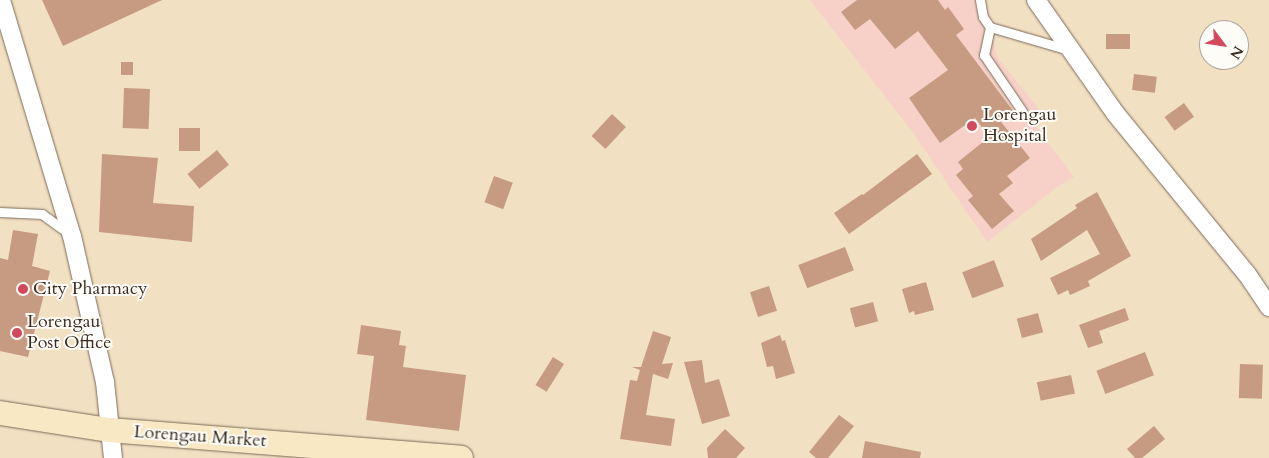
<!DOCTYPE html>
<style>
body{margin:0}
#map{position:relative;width:1269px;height:458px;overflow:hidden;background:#f2e0c3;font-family:Cardo,serif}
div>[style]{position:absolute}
.built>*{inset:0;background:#f7d1c7}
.building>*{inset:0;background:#c69b81;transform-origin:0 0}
.roads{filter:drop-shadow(0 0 1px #7b6a58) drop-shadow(0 0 1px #7b6a58)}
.service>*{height:9px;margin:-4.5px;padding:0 4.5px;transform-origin:4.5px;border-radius:4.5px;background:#fff}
.minor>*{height:18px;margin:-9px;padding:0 9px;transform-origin:9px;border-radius:9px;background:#fff}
.secondary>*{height:24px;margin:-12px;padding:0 12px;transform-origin:12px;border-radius:12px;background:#f8e8c3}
.dots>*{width:14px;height:14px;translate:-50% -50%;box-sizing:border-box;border:2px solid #fdfcf7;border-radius:50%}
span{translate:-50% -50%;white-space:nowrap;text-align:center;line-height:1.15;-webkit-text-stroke:4px #fdfcf7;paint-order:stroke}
.poi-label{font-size:18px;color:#3b2a1e}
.left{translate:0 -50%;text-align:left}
.street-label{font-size:18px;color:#3b2a1e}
.north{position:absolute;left:1199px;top:20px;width:50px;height:50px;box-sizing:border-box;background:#fdfcf7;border:1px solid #afa8a0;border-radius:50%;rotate:121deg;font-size:14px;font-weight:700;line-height:20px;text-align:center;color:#3b2a1e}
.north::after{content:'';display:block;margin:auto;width:18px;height:22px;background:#d1495b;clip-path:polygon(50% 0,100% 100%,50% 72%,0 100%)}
</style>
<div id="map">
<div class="built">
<div style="clip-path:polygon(810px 0,984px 0,997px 57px,1039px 109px,1030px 118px,1074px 177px,1057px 187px,987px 242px,914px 134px)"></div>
</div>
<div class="building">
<div style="clip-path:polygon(42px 0,162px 0,63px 46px)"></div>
<div style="clip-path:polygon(857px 0,938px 0,945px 10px,948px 7px,964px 29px,956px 35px,1014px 112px,1001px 122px,1030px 158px,1007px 176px,1013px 183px,999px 194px,1014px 211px,992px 229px,968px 200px,973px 196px,956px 175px,963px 169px,958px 162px,989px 137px,975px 118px,940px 143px,909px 98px,948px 70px,918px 31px,895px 49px,870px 19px,855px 30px,841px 12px)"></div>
<div style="left:1106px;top:34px;width:24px;height:15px"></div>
<div style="left:121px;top:62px;width:12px;height:13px"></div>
<div style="left:1134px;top:74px;width:23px;height:16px;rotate:7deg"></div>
<div style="left:124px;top:88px;width:26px;height:40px;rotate:2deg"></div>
<div style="left:1184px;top:103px;width:17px;height:24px;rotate:54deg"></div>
<div style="left:612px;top:114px;width:19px;height:30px;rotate:43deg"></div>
<div style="left:179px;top:128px;width:21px;height:23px"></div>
<div style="left:217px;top:150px;width:19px;height:38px;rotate:51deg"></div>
<div style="clip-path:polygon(102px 154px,158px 158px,153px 203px,194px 206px,192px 242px,99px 232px)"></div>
<div style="clip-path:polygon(917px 154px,932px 174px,849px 234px,834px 213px,862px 194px,863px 195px)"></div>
<div style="left:494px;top:176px;width:20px;height:28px;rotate:20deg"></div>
<div style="clip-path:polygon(1097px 192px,1131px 256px,1088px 281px,1090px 286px,1070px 295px,1068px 290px,1058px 295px,1050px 278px,1100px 254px,1087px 230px,1041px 261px,1031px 239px,1077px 208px,1075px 205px)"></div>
<div style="clip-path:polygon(13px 230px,38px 234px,32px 266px,50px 271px,28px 357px,0 351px,0 258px,8px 260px)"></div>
<div style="left:845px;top:247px;width:25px;height:50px;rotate:69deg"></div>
<div style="left:994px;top:260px;width:28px;height:34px;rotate:69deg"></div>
<div style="clip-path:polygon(926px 282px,934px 310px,915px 315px,914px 311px,909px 313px,902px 289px)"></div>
<div style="left:769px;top:286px;width:26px;height:20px;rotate:72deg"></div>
<div style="left:873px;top:302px;width:20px;height:24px;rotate:75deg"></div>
<div style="clip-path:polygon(1125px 308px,1129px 320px,1099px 331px,1103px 343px,1088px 348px,1079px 325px)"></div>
<div style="left:1038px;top:313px;width:20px;height:22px;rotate:75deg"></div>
<div style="clip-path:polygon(361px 325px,401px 331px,399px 345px,406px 346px,403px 367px,466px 375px,459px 431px,366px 420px,374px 356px,357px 354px)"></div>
<div style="clip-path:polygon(653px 331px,671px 337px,662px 364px,673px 363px,668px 379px,653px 374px,646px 415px,675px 419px,671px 446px,620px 439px,630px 380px,637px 381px,640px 370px,632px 367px,641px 367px)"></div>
<div style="clip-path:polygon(780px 335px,782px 341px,785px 340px,795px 373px,776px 379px,773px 366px,767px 367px,761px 343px)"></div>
<div style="left:1145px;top:352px;width:25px;height:52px;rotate:69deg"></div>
<div style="left:553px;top:357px;width:13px;height:33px;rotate:32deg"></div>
<div style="clip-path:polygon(702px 360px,705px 383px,719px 379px,730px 416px,702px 424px,684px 362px)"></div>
<div style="left:1240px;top:364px;width:23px;height:34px;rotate:2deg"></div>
<div style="left:1071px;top:375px;width:19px;height:35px;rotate:78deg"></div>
<div style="clip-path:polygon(839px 415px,854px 426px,828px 458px,816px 458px,809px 452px)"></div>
<div style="clip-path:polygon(1154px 426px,1165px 439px,1142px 458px,1135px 458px,1127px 449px)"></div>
<div style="clip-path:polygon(725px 429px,745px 448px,736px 458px,708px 458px,707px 448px)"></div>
<div style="clip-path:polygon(865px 441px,921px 452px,920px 458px,862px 458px)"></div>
</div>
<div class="roads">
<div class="service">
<div style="left:980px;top:0;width:17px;rotate:80deg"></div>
<div style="left:983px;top:17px;width:12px;rotate:55deg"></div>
<div style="left:990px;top:27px;width:82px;rotate:16.2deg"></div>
<div style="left:990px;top:27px;width:29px;rotate:102deg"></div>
<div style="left:984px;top:55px;width:68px;rotate:55.8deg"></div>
<div style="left:0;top:212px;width:42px;rotate:2.7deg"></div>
<div style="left:42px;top:214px;width:34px;rotate:36deg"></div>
</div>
<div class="minor">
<div style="left:1px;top:0;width:246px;rotate:73.3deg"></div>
<div style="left:72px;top:236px;width:150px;rotate:77.3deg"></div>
<div style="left:105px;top:382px;width:76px;rotate:84deg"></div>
<div style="left:1036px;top:0;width:138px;rotate:55deg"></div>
<div style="left:1115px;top:113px;width:208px;rotate:50.7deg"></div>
<div style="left:1247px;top:274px;width:40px;rotate:56deg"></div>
</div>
<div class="secondary">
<div style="left:0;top:413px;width:110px;rotate:8.9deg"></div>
<div style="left:109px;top:430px;width:353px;rotate:4.5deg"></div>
</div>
</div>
<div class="dots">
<div style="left:972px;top:126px;background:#d1495b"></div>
<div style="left:23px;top:289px;background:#d1495b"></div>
<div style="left:17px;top:333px;background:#d1495b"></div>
</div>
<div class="poi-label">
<span class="left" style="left:983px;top:126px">Lorengau<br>Hospital</span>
<span class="left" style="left:33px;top:289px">City Pharmacy</span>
<span class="left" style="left:27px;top:333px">Lorengau<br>Post Office</span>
</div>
<div class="street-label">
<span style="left:200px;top:437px;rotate:4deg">Lorengau Market</span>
</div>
<div class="north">N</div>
</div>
